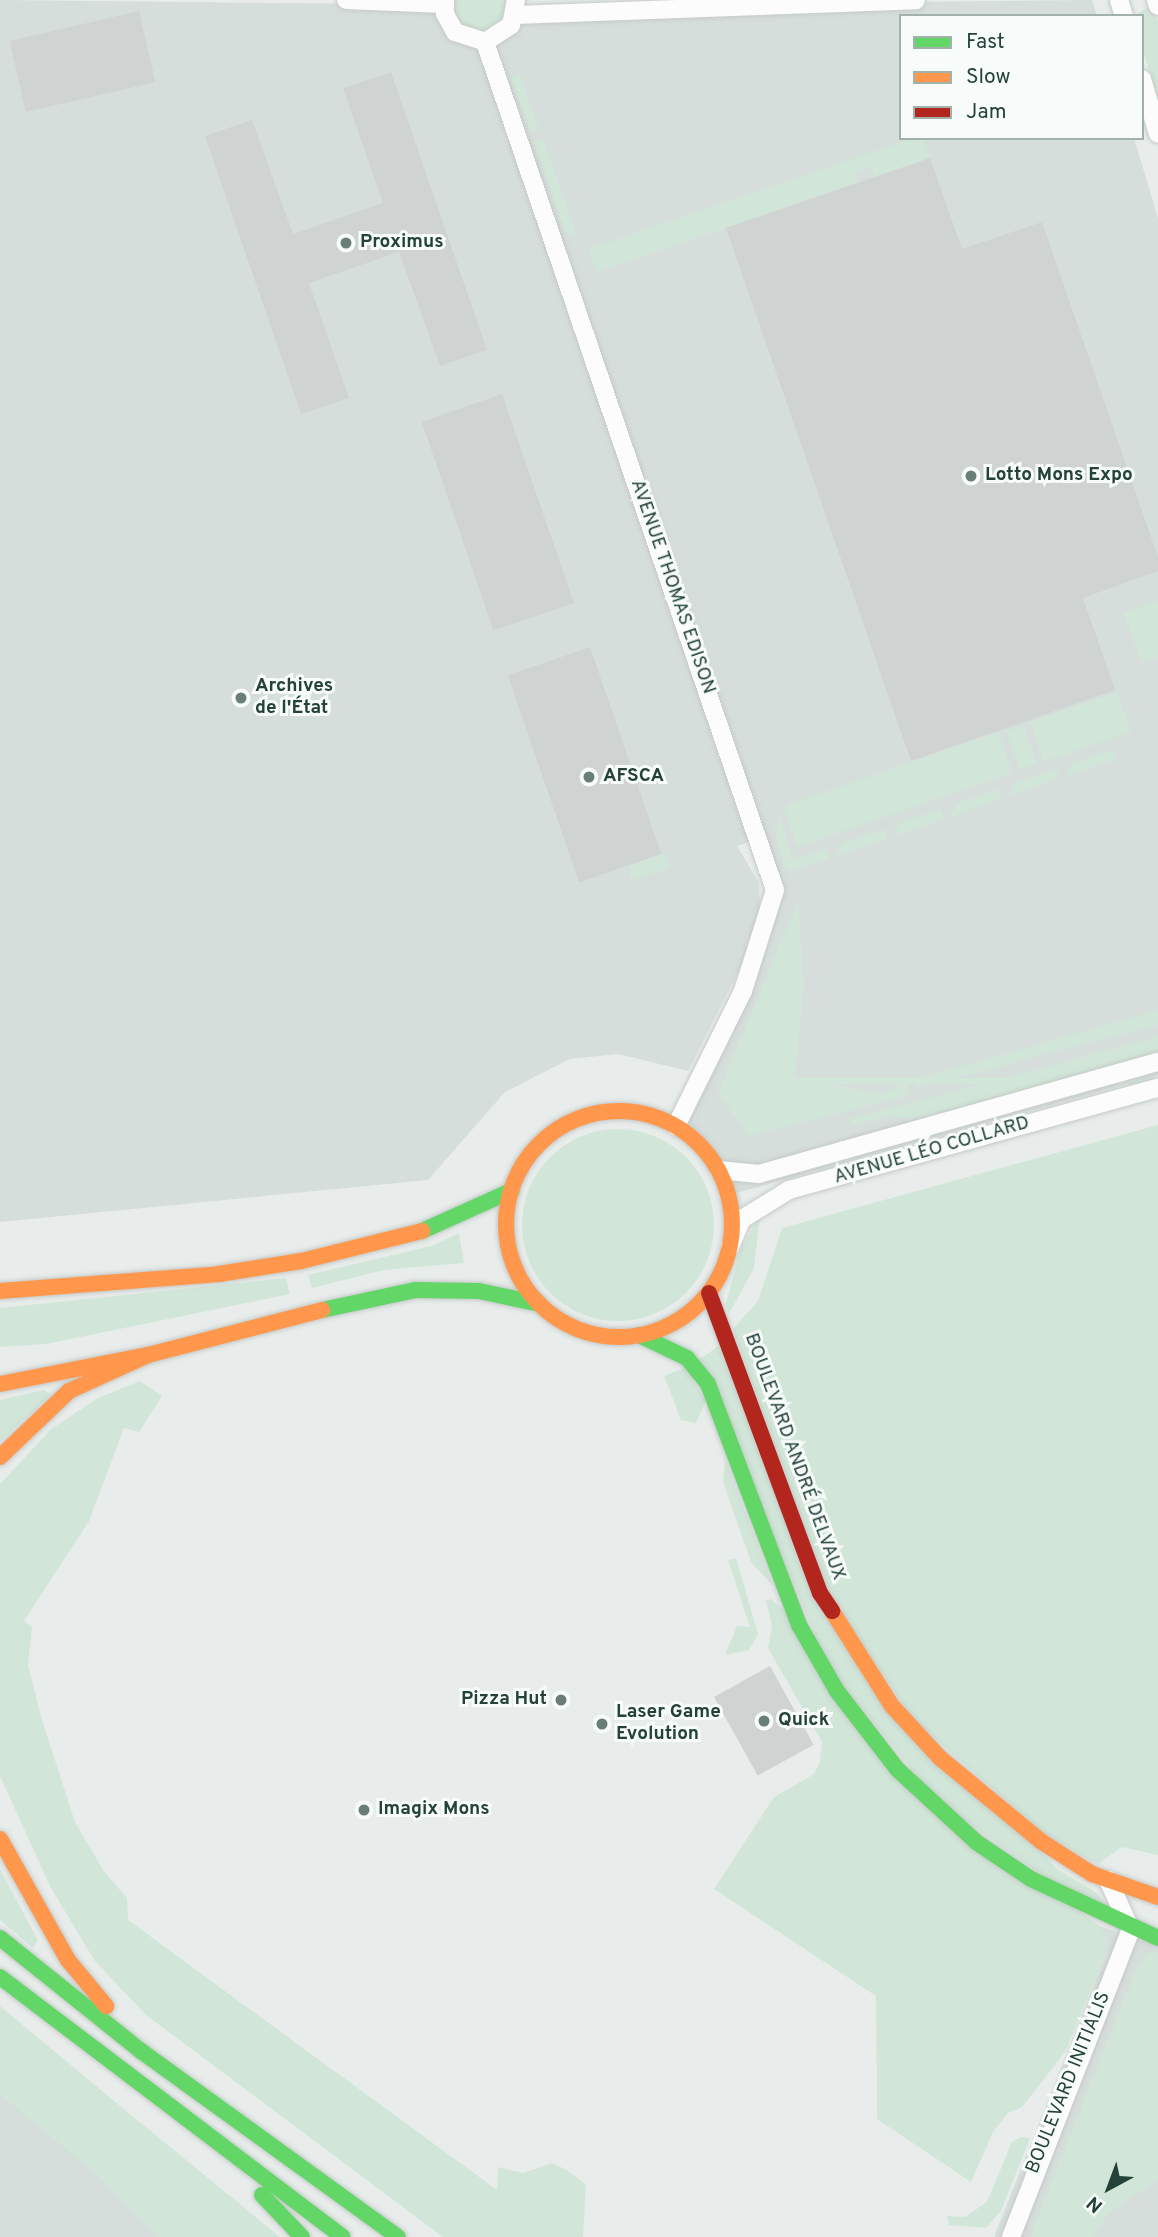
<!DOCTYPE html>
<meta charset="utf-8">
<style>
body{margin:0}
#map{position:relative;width:1158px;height:2237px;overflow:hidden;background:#e8edeb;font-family:Overpass,sans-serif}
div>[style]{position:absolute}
.built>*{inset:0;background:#d6dedb}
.green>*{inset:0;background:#d1e6d8;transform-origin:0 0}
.round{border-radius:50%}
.building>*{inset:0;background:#cfd4d2;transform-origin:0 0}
.roads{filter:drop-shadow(0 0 2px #c5cac8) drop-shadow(0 0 2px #c5cac8)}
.street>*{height:18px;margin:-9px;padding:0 9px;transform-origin:9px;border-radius:9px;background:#fcfcfc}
.fast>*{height:16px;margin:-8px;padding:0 8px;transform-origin:8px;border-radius:8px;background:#63d668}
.slow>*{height:16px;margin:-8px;padding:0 8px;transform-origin:8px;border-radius:8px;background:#ff974d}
.slow>.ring{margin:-8px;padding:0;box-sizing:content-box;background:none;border:16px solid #ff974d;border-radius:50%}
.jam>*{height:16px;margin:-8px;padding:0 8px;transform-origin:8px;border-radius:8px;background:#b3261e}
.dots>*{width:19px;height:19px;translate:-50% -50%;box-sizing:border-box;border:4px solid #f7fbf9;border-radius:50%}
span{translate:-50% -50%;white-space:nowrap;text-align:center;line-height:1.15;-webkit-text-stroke:6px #f7fbf9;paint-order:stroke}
.poi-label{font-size:19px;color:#24423a;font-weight:700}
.left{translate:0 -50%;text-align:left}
.right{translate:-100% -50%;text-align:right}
.street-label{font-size:19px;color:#24423a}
.legend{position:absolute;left:899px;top:14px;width:245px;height:126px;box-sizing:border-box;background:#f7fbf9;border:2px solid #a3b1ad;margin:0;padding:9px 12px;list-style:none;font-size:21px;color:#24423a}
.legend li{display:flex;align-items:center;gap:14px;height:35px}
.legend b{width:35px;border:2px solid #a3b1ad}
.north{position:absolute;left:1074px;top:2153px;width:70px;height:70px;-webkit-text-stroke:5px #f7fbf9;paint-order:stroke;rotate:221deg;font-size:19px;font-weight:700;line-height:28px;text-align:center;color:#24423a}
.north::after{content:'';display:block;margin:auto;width:24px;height:32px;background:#24423a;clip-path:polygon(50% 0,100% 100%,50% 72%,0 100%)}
</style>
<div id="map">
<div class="built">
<div style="clip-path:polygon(0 0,559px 6px,1092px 0,1097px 16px,901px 16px,901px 138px,1134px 138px,1158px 218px,1158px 1075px,729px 1195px,701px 1145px,676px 1126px,692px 1093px,775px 890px,760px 838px,737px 846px,759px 883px,760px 917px,750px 949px,688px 1071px,618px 1054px,570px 1059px,505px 1092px,428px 1180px,0 1222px)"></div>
<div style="clip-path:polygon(1100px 1926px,1158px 1946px,1158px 2237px,994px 2237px,1107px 1951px)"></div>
<div style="clip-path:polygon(0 2041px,245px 2237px,0 2237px)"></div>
</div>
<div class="green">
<div style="clip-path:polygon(452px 0,509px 0,510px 11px,491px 36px,454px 23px)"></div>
<div style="clip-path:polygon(1151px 6px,1158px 21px,1158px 100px,1142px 47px,1142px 16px,1133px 16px)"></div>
<div style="left:520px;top:75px;width:58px;height:9px;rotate:71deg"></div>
<div style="clip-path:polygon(914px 138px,924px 138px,930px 158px,874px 177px,871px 167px,855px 172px,858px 182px,597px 272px,589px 249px)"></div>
<div style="clip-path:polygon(543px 139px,577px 236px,564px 230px,534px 142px)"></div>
<div style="clip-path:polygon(1158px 601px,1158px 657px,1142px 663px,1124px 613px)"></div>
<div style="left:1117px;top:692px;width:42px;height:92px;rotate:71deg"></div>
<div style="left:1023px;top:725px;width:41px;height:18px;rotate:70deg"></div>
<div style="clip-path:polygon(998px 732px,1012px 773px,797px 847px,784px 809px,788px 805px)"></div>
<div style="clip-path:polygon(1113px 750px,1117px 759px,1065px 776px,1073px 763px)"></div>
<div style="clip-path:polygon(1056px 769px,1059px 778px,1008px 797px,1015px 783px)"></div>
<div style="clip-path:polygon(998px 789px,1001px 799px,951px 816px,958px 803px)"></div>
<div style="clip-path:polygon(941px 809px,944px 819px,893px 836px,900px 823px)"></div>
<div style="clip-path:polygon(779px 816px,793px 860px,826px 849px,829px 858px,790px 871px,784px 867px,776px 833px)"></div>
<div style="clip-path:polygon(883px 829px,887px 839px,836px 856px,843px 843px)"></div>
<div style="clip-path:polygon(665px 853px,671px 868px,631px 879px,629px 865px)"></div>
<div style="clip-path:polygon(798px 901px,804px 985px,795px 1078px,882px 1094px,906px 1082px,910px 1095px,750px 1136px,718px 1094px)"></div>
<div style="clip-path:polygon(1158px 1010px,1158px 1025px,916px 1088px,914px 1080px)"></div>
<div style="clip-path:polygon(1158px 1037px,1158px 1056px,922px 1120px,892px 1116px,852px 1124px,851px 1119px)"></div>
<div style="left:1158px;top:1078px;width:6px;height:400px;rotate:90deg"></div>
<div style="clip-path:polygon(1158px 1125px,1158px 1855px,1122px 1847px,1098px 1864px,1046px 1835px,914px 1720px,825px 1590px,733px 1329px,758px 1301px,782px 1228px)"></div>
<div class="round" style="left:522px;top:1129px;width:192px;height:192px"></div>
<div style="clip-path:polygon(760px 1215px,754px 1268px,729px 1314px,726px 1304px,740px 1251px)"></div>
<div style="clip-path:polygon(459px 1233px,464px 1263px,384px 1270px,312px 1288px,308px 1275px,431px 1246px)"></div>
<div style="clip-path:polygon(286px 1278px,290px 1294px,46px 1344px,0 1347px,0 1308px)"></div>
<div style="clip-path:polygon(724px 1342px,840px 1640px,1057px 1869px,1097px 1893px,1110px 1908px,1067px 1892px,939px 1802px,830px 1669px,700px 1359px)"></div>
<div style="clip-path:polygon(685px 1368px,706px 1401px,696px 1423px,681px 1420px,664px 1376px)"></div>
<div style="clip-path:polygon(140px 1381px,162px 1396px,139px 1432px,124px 1428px,89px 1521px,24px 1621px,32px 1627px,28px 1665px,42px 1720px,75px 1822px,103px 1870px,127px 1898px,128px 1920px,497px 2190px,498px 2167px,523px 2173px,552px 2163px,567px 2170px,586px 2185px,583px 2237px,443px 2237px,146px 2015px,94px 1960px,50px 1886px,0 1776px,0 1484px,51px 1429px,98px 1398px)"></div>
<div style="clip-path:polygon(44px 1390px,51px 1395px,0 1441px,0 1400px)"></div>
<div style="clip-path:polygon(725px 1460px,773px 1586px,751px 1562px,723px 1482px)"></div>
<div style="clip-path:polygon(736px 1558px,758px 1634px,749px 1650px,725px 1655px,737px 1626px,750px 1627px,728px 1560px)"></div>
<div style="clip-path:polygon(771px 1599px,786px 1612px,902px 1783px,1100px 1926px,1106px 1937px,1107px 1951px,1066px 2051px,1022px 2107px,1008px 2113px,993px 2132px,971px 2182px,877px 2119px,876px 1996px,714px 1889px,774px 1797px,814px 1774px,820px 1762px,822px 1742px,768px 1648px,772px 1626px,766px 1601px)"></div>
<div style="clip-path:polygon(0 1869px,38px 1940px,33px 1948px,0 1920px)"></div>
<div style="clip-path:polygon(1152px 1951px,1158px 1951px,1158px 2180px,1109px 2212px,1094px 2237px,1030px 2237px,1138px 1965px)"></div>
<div style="clip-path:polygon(0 2006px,119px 2105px,280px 2237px,158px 2237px,93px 2171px,0 2094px)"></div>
<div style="clip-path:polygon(1021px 2137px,1030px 2138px,1001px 2211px,986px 2228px,949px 2225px,947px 2216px,965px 2217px,987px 2202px,1012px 2142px)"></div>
</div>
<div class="building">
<div style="left:139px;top:11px;width:73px;height:133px;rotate:77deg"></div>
<div style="clip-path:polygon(391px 72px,487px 350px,440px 366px,399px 252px,309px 283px,349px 398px,301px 414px,205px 136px,252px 120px,293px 234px,383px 203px,343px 88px)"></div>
<div style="clip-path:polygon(930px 158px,962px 249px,1042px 222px,1158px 557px,1158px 571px,1083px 598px,1115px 690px,911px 761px,726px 228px)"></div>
<div style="left:502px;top:394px;width:221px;height:85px;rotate:71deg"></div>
<div style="left:590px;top:647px;width:219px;height:87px;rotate:71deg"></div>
<div style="left:770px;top:1666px;width:90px;height:64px;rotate:61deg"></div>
</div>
<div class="roads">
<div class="street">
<div style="left:346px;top:0;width:98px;rotate:2.3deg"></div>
<div style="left:445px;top:0;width:14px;rotate:90deg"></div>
<div style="left:445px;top:14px;width:21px;rotate:61deg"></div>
<div style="left:455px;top:32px;width:32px;rotate:18deg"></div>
<div style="left:485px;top:42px;width:31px;rotate:-33deg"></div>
<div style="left:511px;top:25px;width:25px;rotate:-79deg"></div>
<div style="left:1119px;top:0;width:17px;rotate:73deg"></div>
<div style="left:1156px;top:0;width:6px;rotate:72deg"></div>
<div style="left:515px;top:15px;width:401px;rotate:-2.1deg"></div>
<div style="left:485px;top:42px;width:896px;rotate:71.12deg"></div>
<div style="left:775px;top:890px;width:106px;rotate:107.6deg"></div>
<div style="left:743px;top:991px;width:151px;rotate:116.4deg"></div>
<div style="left:1142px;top:79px;width:57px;rotate:73.8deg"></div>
<div style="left:719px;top:1170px;width:40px;rotate:5.7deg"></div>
<div style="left:759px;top:1174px;width:414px;rotate:-15.7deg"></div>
<div style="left:730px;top:1247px;width:30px;rotate:-67deg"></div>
<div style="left:742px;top:1219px;width:55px;rotate:-31.7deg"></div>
<div style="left:789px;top:1190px;width:383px;rotate:-15.5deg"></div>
<div style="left:1011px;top:2237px;width:330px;rotate:-68.7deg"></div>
<div style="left:1131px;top:1930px;width:55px;rotate:-114.7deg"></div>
</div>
<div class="fast">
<div style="left:422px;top:1231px;width:98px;rotate:-24.2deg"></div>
<div style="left:322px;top:1310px;width:95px;rotate:-12.1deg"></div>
<div style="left:415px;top:1290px;width:64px;rotate:0.9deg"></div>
<div style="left:479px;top:1291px;width:62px;rotate:12deg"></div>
<div style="left:639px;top:1335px;width:53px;rotate:25.6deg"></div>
<div style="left:687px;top:1358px;width:33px;rotate:51deg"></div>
<div style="left:708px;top:1384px;width:258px;rotate:69.3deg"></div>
<div style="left:799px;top:1625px;width:76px;rotate:60.1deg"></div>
<div style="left:837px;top:1691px;width:98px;rotate:52.4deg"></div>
<div style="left:897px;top:1769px;width:108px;rotate:42.7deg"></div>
<div style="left:976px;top:1842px;width:66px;rotate:33.9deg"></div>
<div style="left:1031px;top:1879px;width:140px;rotate:24.9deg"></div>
<div style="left:0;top:1938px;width:181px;rotate:38.7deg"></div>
<div style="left:141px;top:2051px;width:317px;rotate:35.9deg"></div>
<div style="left:0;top:1977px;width:430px;rotate:37.2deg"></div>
<div style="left:262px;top:2195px;width:58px;rotate:46.4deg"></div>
</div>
<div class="slow">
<div class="ring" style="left:506px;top:1111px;width:210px;height:210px"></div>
<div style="left:0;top:1291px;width:220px;rotate:-4.4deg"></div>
<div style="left:219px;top:1274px;width:83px;rotate:-9deg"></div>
<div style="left:301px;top:1261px;width:125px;rotate:-13.9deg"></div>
<div style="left:0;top:1384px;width:151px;rotate:-11.1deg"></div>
<div style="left:148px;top:1355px;width:180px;rotate:-14.5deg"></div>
<div style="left:0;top:1457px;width:95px;rotate:-43.7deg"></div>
<div style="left:69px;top:1391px;width:87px;rotate:-24.5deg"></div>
<div style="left:832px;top:1611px;width:112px;rotate:57.7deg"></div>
<div style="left:892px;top:1706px;width:71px;rotate:47.3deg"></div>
<div style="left:940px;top:1758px;width:132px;rotate:39.5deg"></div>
<div style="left:1042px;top:1842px;width:59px;rotate:32.6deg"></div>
<div style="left:1092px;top:1874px;width:70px;rotate:19.2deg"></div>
<div style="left:0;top:1839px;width:139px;rotate:60.7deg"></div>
<div style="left:68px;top:1960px;width:60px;rotate:50.4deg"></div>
</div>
<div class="jam">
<div style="left:709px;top:1293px;width:320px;rotate:69.7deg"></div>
<div style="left:820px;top:1593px;width:22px;rotate:56deg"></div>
</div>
</div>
<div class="dots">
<div style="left:346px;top:243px;background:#697e78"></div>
<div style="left:971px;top:476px;background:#697e78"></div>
<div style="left:241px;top:698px;background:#697e78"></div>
<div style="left:589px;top:777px;background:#697e78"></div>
<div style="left:561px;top:1700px;background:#697e78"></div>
<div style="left:764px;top:1721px;background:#697e78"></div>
<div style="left:602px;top:1724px;background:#697e78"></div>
<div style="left:364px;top:1810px;background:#697e78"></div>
</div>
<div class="poi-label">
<span class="left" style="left:360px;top:243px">Proximus</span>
<span class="left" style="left:985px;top:476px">Lotto Mons Expo</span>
<span class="left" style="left:255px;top:698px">Archives<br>de l'État</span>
<span class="left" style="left:603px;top:777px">AFSCA</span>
<span class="right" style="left:547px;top:1700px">Pizza Hut</span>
<span class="left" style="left:616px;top:1724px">Laser Game<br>Evolution</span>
<span class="left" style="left:778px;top:1721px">Quick</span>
<span class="left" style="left:378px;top:1810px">Imagix Mons</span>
</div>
<div class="street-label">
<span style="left:672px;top:587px;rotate:71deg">AVENUE THOMAS EDISON</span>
<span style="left:932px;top:1151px;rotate:-16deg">AVENUE LÉO COLLARD</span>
<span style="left:794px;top:1457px;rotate:70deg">BOULEVARD ANDRÉ DELVAUX</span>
<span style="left:1069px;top:2083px;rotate:-68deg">BOULEVARD INITIALIS</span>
</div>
<ul class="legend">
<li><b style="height:9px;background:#63d668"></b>Fast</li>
<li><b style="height:9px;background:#ff974d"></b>Slow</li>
<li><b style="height:9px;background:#b3261e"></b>Jam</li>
</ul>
<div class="north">N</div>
</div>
